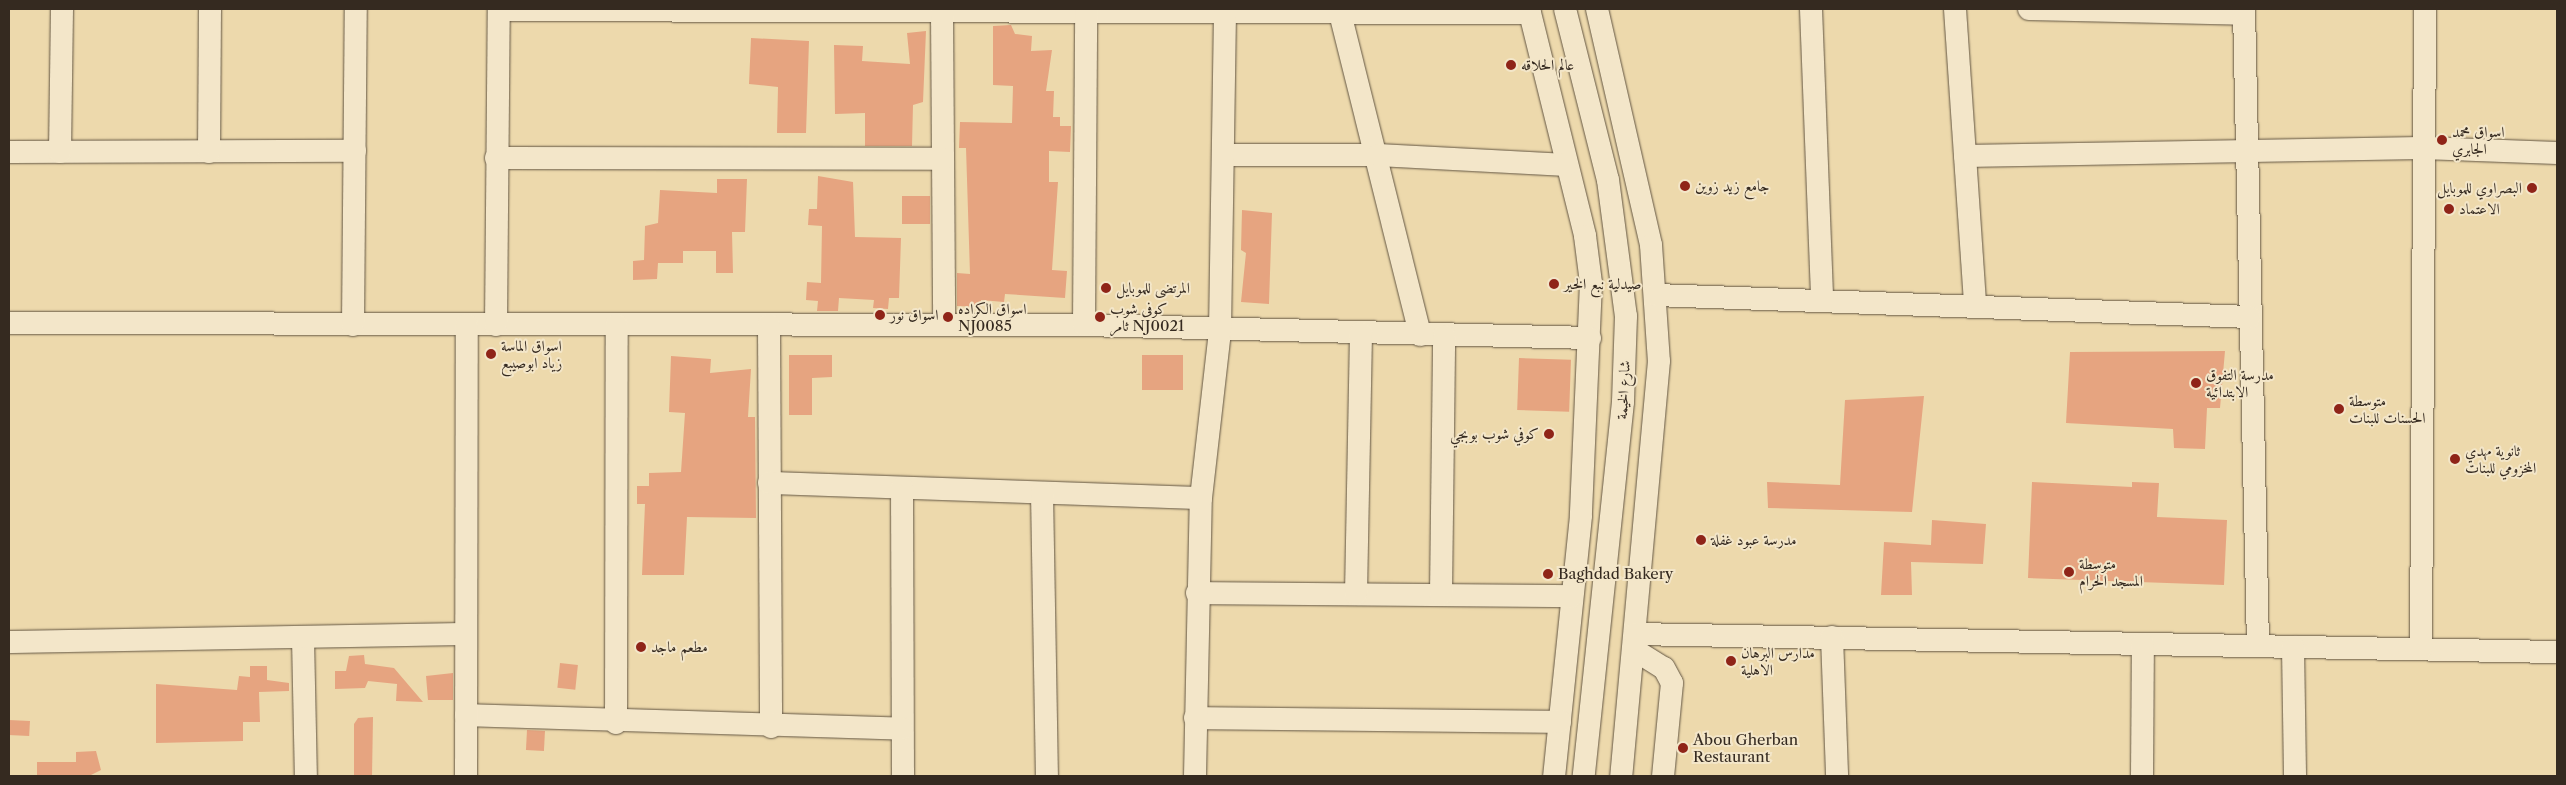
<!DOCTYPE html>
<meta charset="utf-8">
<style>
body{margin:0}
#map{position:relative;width:2566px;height:785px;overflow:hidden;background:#edd9ac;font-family:"Libre Caslon Text",Amiri,serif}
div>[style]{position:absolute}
.building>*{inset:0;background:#e6a480;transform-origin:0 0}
.roads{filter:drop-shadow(0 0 1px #635643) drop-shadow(0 0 1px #635643)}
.minor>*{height:22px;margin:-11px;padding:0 11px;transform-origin:11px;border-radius:11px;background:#f3e6c9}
.dots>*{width:14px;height:14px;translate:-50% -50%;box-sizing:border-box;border:2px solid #f3e6c9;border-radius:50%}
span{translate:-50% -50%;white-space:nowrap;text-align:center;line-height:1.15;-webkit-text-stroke:4px #f3e6c9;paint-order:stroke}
.poi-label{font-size:15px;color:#352a20}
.left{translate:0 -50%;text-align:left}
.right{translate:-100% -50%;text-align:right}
.street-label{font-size:15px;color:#352a20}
.frame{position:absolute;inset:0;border:10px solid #352a20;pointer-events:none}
</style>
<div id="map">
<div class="building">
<div style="clip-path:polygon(1011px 25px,1015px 34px,1032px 36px,1031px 51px,1052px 50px,1046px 91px,1054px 91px,1053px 117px,1060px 117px,1060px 126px,1071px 126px,1070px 152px,1049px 151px,1049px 182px,1058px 182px,1052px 270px,1067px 271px,1065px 298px,1005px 294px,1004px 302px,981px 300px,981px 307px,957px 306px,957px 273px,970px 274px,966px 148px,959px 148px,960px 122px,1012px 123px,1013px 86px,993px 85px,993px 26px)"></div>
<div style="clip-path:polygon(926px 31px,923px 102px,913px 105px,912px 146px,865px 146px,865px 113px,835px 114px,834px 45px,863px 46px,862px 61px,910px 64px,907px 33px)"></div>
<div style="clip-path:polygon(751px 38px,809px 41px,806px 133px,777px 133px,778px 87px,749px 84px)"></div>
<div style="clip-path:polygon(818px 176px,853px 182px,855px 237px,901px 238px,899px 298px,889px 298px,888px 309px,873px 308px,874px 300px,839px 298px,838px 311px,817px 311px,818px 301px,806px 300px,807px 282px,821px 283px,822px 226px,808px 225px,809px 209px,817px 209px)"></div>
<div style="clip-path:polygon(717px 179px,747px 179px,745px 232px,732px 232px,733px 273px,716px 273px,716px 251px,683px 251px,683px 263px,658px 263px,657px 279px,633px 280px,633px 261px,644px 260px,645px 226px,658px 223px,660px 190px,717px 193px)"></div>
<div style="left:902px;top:196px;width:28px;height:28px"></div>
<div style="clip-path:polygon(1242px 210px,1272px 213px,1269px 304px,1241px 302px,1246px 253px,1241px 250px)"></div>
<div style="clip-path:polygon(2225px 351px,2220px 408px,2207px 408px,2205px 449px,2174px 448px,2173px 429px,2066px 423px,2070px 352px)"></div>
<div style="clip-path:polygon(789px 355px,832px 355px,832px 377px,812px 378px,812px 415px,789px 415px)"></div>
<div style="left:1142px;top:355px;width:41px;height:35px"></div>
<div style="clip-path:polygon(671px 356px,711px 359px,710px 373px,751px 369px,748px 417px,755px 417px,756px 518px,687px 517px,684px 575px,642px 575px,645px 504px,637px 504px,637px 486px,649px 486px,649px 473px,681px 472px,685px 413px,669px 412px)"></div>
<div style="left:1519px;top:358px;width:52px;height:52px;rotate:2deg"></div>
<div style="clip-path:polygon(1924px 396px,1912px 512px,1768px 508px,1767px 482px,1840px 485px,1845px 400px)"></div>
<div style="clip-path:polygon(2032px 482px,2132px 487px,2132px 482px,2159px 483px,2157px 517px,2227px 520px,2224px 585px,2028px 578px)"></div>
<div style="clip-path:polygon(1932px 520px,1986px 524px,1983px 564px,1911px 562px,1912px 595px,1881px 595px,1884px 542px,1931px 545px)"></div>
<div style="clip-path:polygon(364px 655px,365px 664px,394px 668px,423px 702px,396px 701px,397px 684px,368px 681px,365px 688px,335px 689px,335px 671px,346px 671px,349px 656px)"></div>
<div style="left:560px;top:663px;width:18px;height:25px;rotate:6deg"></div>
<div style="clip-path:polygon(250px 666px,267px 666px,267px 680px,289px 683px,289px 691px,259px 692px,260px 722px,243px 722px,243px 741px,156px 743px,156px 684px,237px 690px,239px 676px,250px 677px)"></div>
<div style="clip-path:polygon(453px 673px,453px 700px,428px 700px,426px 676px)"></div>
<div style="clip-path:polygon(373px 717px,372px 776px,354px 776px,354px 724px,358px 718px)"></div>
<div style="left:9px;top:720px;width:21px;height:15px;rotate:3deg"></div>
<div style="left:527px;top:730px;width:18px;height:20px;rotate:3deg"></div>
<div style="clip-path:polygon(96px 751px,101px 770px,89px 776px,37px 776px,37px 762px,76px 762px,76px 752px)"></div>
</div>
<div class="roads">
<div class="minor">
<div style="left:1339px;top:9px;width:336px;rotate:76deg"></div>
<div style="left:1529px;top:9px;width:234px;rotate:76.1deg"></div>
<div style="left:1585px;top:236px;width:47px;rotate:82.7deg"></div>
<div style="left:1591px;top:283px;width:233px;rotate:92.5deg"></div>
<div style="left:1581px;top:516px;width:261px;rotate:95.9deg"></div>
<div style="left:1565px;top:9px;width:176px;rotate:75.9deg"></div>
<div style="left:1608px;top:180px;width:137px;rotate:82.5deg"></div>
<div style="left:1626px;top:316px;width:86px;rotate:92deg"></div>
<div style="left:1623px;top:402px;width:376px;rotate:96deg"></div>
<div style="left:1597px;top:9px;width:242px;rotate:77.1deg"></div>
<div style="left:1651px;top:245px;width:116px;rotate:86.1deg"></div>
<div style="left:1659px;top:361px;width:417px;rotate:95.2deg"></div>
<div style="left:1811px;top:9px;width:291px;rotate:87.8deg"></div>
<div style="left:1955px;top:9px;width:297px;rotate:86.1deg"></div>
<div style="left:2029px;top:9px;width:215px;rotate:1.3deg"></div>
<div style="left:2244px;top:9px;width:637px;rotate:88.74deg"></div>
<div style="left:499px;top:10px;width:1031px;rotate:0.17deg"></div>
<div style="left:942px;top:12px;width:313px;rotate:89.6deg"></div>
<div style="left:9px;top:152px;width:346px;rotate:-0.2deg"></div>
<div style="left:60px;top:152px;width:143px;rotate:-89.2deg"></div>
<div style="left:209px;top:152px;width:143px;rotate:-89.6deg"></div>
<div style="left:1223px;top:155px;width:155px"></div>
<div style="left:1378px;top:155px;width:189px;rotate:3deg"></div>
<div style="left:1965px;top:156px;width:456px;rotate:-1deg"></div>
<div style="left:2421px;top:148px;width:136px;rotate:2.1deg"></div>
<div style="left:496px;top:158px;width:447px;rotate:0.1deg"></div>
<div style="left:1656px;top:295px;width:594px;rotate:2.12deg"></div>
<div style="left:9px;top:323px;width:1075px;rotate:0.11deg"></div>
<div style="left:1084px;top:325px;width:506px;rotate:1.47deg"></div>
<div style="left:353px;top:325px;width:316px;rotate:-89.5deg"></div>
<div style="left:496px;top:325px;width:316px;rotate:-89.5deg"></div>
<div style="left:769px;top:325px;width:402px;rotate:89.7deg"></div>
<div style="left:1084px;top:325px;width:316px;rotate:-89.6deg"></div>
<div style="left:769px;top:483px;width:432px;rotate:2deg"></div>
<div style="left:902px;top:488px;width:288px;rotate:89.8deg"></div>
<div style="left:1042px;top:493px;width:283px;rotate:89deg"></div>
<div style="left:1197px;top:593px;width:375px;rotate:0.5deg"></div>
<div style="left:1356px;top:594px;width:261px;rotate:-88.9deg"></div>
<div style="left:1441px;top:594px;width:258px;rotate:-89.3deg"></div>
<div style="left:1635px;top:634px;width:922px;rotate:1.12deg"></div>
<div style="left:1832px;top:637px;width:139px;rotate:87.9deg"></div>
<div style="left:303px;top:638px;width:138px;rotate:88.8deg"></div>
<div style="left:9px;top:642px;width:457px;rotate:-1deg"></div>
<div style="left:2293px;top:647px;width:129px;rotate:89.1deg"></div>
<div style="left:1633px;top:649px;width:36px;rotate:32deg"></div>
<div style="left:1664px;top:668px;width:17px;rotate:62deg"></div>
<div style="left:1672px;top:683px;width:93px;rotate:95.5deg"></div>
<div style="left:2421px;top:649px;width:640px;rotate:-89.64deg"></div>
<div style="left:466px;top:715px;width:436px;rotate:1.8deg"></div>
<div style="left:1195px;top:718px;width:365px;rotate:0.6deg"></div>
<div style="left:616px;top:723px;width:398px;rotate:-89.9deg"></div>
<div style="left:466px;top:776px;width:451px;rotate:-89.9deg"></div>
<div style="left:1195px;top:776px;width:278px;rotate:-88.8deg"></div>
<div style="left:1201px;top:498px;width:168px;rotate:-83.5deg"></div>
<div style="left:1220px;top:331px;width:318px;rotate:-89.1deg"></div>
<div style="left:2142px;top:776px;width:132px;rotate:-89.6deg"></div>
</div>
</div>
<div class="dots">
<div style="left:1511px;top:65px;background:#8f2418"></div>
<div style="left:2442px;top:140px;background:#8f2418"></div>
<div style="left:1685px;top:186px;background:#8f2418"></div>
<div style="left:2532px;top:188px;background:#8f2418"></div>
<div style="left:2449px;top:209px;background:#8f2418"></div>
<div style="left:1554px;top:284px;background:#8f2418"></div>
<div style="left:1106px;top:288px;background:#8f2418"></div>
<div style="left:880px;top:315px;background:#8f2418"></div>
<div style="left:948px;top:317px;background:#8f2418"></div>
<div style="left:1100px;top:317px;background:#8f2418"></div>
<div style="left:491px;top:354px;background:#8f2418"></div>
<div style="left:2196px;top:383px;background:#8f2418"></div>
<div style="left:2339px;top:409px;background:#8f2418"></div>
<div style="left:1549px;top:434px;background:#8f2418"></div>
<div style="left:2455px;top:459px;background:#8f2418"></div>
<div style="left:1701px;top:540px;background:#8f2418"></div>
<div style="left:2069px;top:572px;background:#8f2418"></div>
<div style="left:1548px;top:574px;background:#8f2418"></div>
<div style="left:641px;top:647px;background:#8f2418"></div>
<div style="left:1731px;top:661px;background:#8f2418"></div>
<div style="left:1683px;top:748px;background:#8f2418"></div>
</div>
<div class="poi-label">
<span class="left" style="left:1521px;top:65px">عالم الحلاقه</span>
<span class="left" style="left:2452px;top:140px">اسواق محمد<br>الجابري</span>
<span class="left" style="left:1695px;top:186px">جامع زيد زوين</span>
<span class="right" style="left:2522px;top:188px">البصراوي للموبايل</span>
<span class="left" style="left:2459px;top:209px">الاعتماد</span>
<span class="left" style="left:1564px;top:284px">صيدلية نبع الخير</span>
<span class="left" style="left:1116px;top:288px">المرتضى للموبايل</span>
<span class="left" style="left:958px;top:317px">اسواق الكراده<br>NJ0085</span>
<span class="left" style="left:1110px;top:317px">كوفي شوب<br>ثامر NJ0021</span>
<span class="left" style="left:890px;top:315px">اسواق نور</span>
<span class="left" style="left:501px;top:354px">اسواق الماسة<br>زياد ابوصيبع</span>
<span class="left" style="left:2206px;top:383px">مدرسة التفوق<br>الابتدائية</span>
<span class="left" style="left:2349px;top:409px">متوسطة<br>الحسنات للبنات</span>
<span class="right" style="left:1539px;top:434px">كوفي شوب بوبجي</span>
<span class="left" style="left:2465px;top:459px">ثانوية مهدي<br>المخزومي للبنات</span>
<span class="left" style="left:1711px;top:540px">مدرسة عبود غفلة</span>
<span class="left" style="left:2079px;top:572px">متوسطة<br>المسجد الحرام</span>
<span class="left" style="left:1558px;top:574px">Baghdad Bakery</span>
<span class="left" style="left:651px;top:647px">مطعم ماجد</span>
<span class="left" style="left:1741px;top:661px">مدارس البرهان<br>الاهلية</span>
<span class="left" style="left:1693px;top:748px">Abou Gherban<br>Restaurant</span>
</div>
<div class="street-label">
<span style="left:1623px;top:390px;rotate:-87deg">شارع الخيمة</span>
</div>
<div class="frame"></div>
</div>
